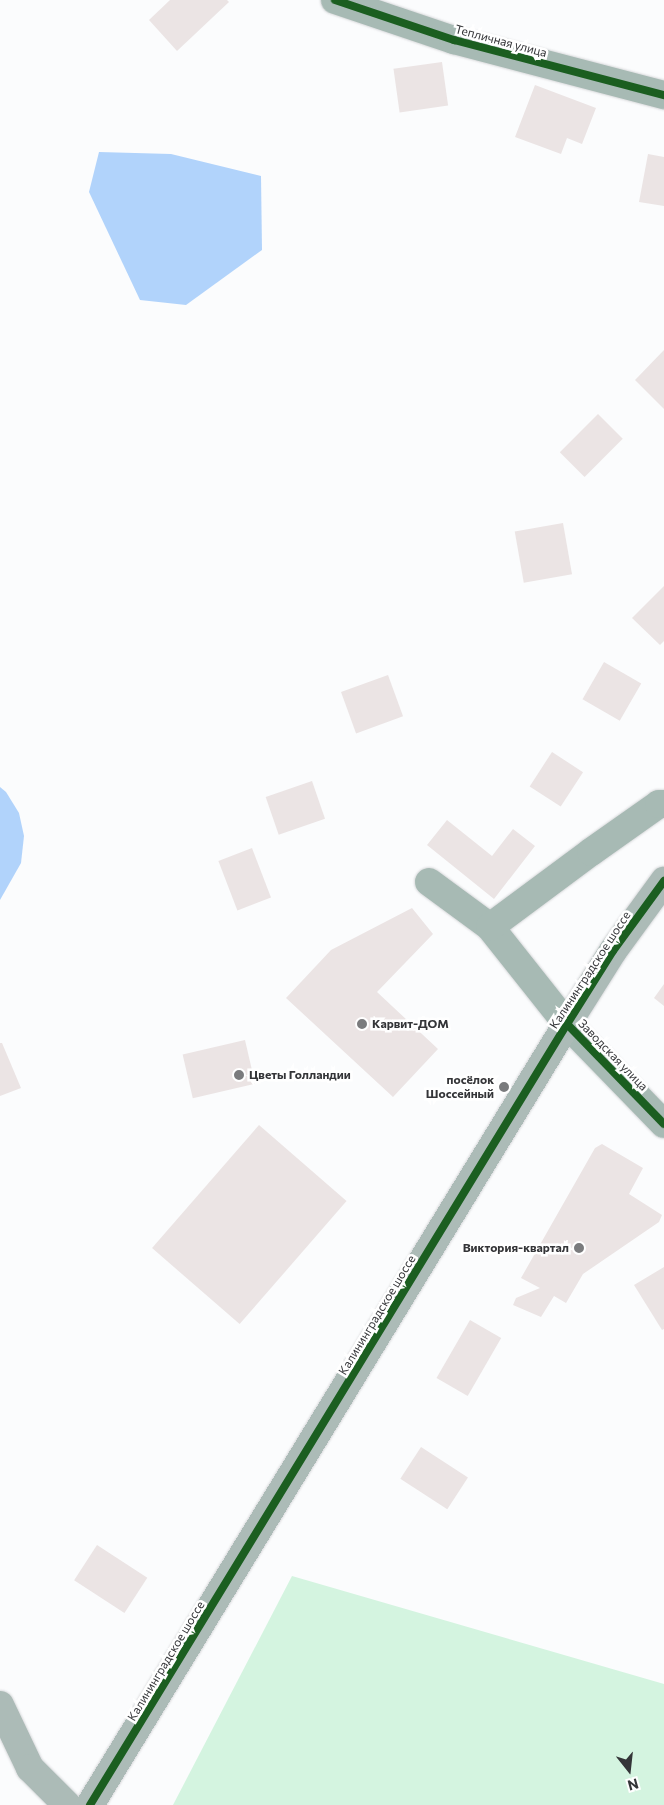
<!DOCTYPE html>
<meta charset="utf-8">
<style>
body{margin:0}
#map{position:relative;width:664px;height:1805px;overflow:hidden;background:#fbfcfd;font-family:Commissioner,sans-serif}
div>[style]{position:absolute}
.green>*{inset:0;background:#d4f4e0}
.water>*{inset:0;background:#b1d3fb}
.building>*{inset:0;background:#ebe4e4;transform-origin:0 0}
.roads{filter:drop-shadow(0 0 1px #d7d8da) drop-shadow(0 0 1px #d7d8da)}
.minor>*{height:28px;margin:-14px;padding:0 14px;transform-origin:14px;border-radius:14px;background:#a7bab4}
.major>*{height:28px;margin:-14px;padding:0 14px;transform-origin:14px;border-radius:14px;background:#acbbb7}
.cycleway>*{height:8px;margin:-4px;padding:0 4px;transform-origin:4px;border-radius:4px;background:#1b5e20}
.dots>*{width:14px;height:14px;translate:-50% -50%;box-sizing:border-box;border:2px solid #fff;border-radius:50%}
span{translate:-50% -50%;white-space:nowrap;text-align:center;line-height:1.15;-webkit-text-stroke:5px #fff;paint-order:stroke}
.street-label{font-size:12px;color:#343538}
.poi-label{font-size:12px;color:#343538;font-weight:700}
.left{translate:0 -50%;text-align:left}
.right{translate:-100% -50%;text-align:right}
.north{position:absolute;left:604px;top:1745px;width:50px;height:50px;-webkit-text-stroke:4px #fff;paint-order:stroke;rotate:164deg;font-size:14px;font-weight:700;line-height:20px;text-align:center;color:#343538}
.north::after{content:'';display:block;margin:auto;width:18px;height:22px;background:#343538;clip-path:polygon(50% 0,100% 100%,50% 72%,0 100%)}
</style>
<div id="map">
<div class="green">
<div style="clip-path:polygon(292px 1576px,664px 1684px,664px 1805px,173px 1805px)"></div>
</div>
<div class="water">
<div style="clip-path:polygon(99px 152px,171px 154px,261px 176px,262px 250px,186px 305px,140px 300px,89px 192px)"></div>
<div style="clip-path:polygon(0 787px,6px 792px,19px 813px,24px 836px,21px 863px,0 900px)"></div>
</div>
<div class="building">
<div style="clip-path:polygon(170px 0,227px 0,229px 2px,177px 51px,149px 20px)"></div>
<div style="left:442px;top:62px;width:44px;height:49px;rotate:82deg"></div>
<div style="clip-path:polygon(535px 85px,596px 108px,582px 144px,567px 138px,561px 154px,515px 137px)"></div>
<div style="clip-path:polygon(648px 154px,664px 157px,664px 206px,639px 202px)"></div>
<div style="clip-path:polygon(664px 350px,664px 409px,635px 380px)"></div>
<div style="left:598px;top:414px;width:35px;height:54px;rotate:45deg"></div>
<div style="left:563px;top:523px;width:52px;height:49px;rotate:80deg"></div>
<div style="clip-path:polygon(664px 586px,664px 641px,660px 645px,632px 618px)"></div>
<div style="left:604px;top:662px;width:43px;height:43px;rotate:30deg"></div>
<div style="left:388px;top:675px;width:44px;height:50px;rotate:70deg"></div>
<div style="left:552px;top:752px;width:37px;height:41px;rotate:33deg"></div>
<div style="left:312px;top:781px;width:40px;height:49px;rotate:71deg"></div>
<div style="clip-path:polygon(447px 820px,492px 856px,513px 829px,535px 846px,494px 899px,427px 845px)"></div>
<div style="left:252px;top:848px;width:53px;height:36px;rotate:69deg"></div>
<div style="clip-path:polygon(412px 908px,433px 934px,377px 992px,438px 1049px,393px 1097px,286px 998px,331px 950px)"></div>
<div style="clip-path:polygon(664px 984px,664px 1006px,654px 998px)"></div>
<div style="left:245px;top:1040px;width:45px;height:64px;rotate:77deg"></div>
<div style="clip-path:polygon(0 1043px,2px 1043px,21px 1088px,0 1096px)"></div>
<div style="left:259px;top:1125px;width:116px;height:163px;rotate:41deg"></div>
<div style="clip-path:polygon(602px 1144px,643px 1168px,629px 1194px,662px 1215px,659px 1222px,583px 1274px,566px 1303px,554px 1296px,541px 1317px,513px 1305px,516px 1298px,540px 1288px,521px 1278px,595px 1148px)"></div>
<div style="clip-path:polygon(664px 1267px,664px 1329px,662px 1330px,634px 1285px)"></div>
<div style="left:470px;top:1320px;width:36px;height:67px;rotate:30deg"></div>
<div style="left:421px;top:1447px;width:56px;height:38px;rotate:33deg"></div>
<div style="left:97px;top:1545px;width:60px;height:42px;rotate:33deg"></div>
</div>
<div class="roads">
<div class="minor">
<div style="left:335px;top:0;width:126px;rotate:18.6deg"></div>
<div style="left:454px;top:40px;width:217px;rotate:14.7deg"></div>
<div style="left:429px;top:882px;width:76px;rotate:36.4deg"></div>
<div style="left:490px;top:927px;width:124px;rotate:51.6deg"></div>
<div style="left:567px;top:1024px;width:139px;rotate:45.9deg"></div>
<div style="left:490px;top:927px;width:126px;rotate:-36.6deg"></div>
<div style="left:591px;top:852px;width:83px;rotate:-35.2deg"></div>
<div style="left:659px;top:804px;width:5px"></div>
</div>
<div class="major">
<div style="left:0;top:1705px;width:70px;rotate:64.5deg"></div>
<div style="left:30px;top:1768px;width:52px;rotate:45deg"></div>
<div style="left:90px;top:1805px;width:915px;rotate:-58.59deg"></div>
<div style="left:567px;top:1024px;width:86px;rotate:-57.8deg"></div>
<div style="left:613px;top:951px;width:87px;rotate:-53.9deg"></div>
</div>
</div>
<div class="cycleway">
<div style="left:335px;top:0;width:126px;rotate:18.6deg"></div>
<div style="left:454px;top:40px;width:217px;rotate:14.7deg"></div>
<div style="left:567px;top:1024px;width:139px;rotate:45.9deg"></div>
<div style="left:90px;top:1805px;width:915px;rotate:-58.59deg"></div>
<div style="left:567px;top:1024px;width:86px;rotate:-57.8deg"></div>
<div style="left:613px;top:951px;width:87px;rotate:-53.9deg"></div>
</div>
<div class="dots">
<div style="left:362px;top:1024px;background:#7a7b7d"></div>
<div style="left:239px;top:1075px;background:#7a7b7d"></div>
<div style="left:504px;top:1087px;background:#7a7b7d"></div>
<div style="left:579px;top:1248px;background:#7a7b7d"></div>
</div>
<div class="street-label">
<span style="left:501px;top:41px;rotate:15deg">Тепличная улица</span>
<span style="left:590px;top:970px;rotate:-57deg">Калининградское шоссе</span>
<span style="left:613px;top:1055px;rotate:46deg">Заводская улица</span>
<span style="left:377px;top:1315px;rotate:-59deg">Калининградское шоссе</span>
<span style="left:166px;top:1661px;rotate:-59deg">Калининградское шоссе</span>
</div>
<div class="poi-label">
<span class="left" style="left:372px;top:1024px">Карвит-ДОМ</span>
<span class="left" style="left:249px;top:1075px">Цветы Голландии</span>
<span class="right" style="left:494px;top:1087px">посёлок<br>Шоссейный</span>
<span class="right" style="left:569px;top:1248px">Виктория-квартал</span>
</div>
<div class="north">N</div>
</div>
